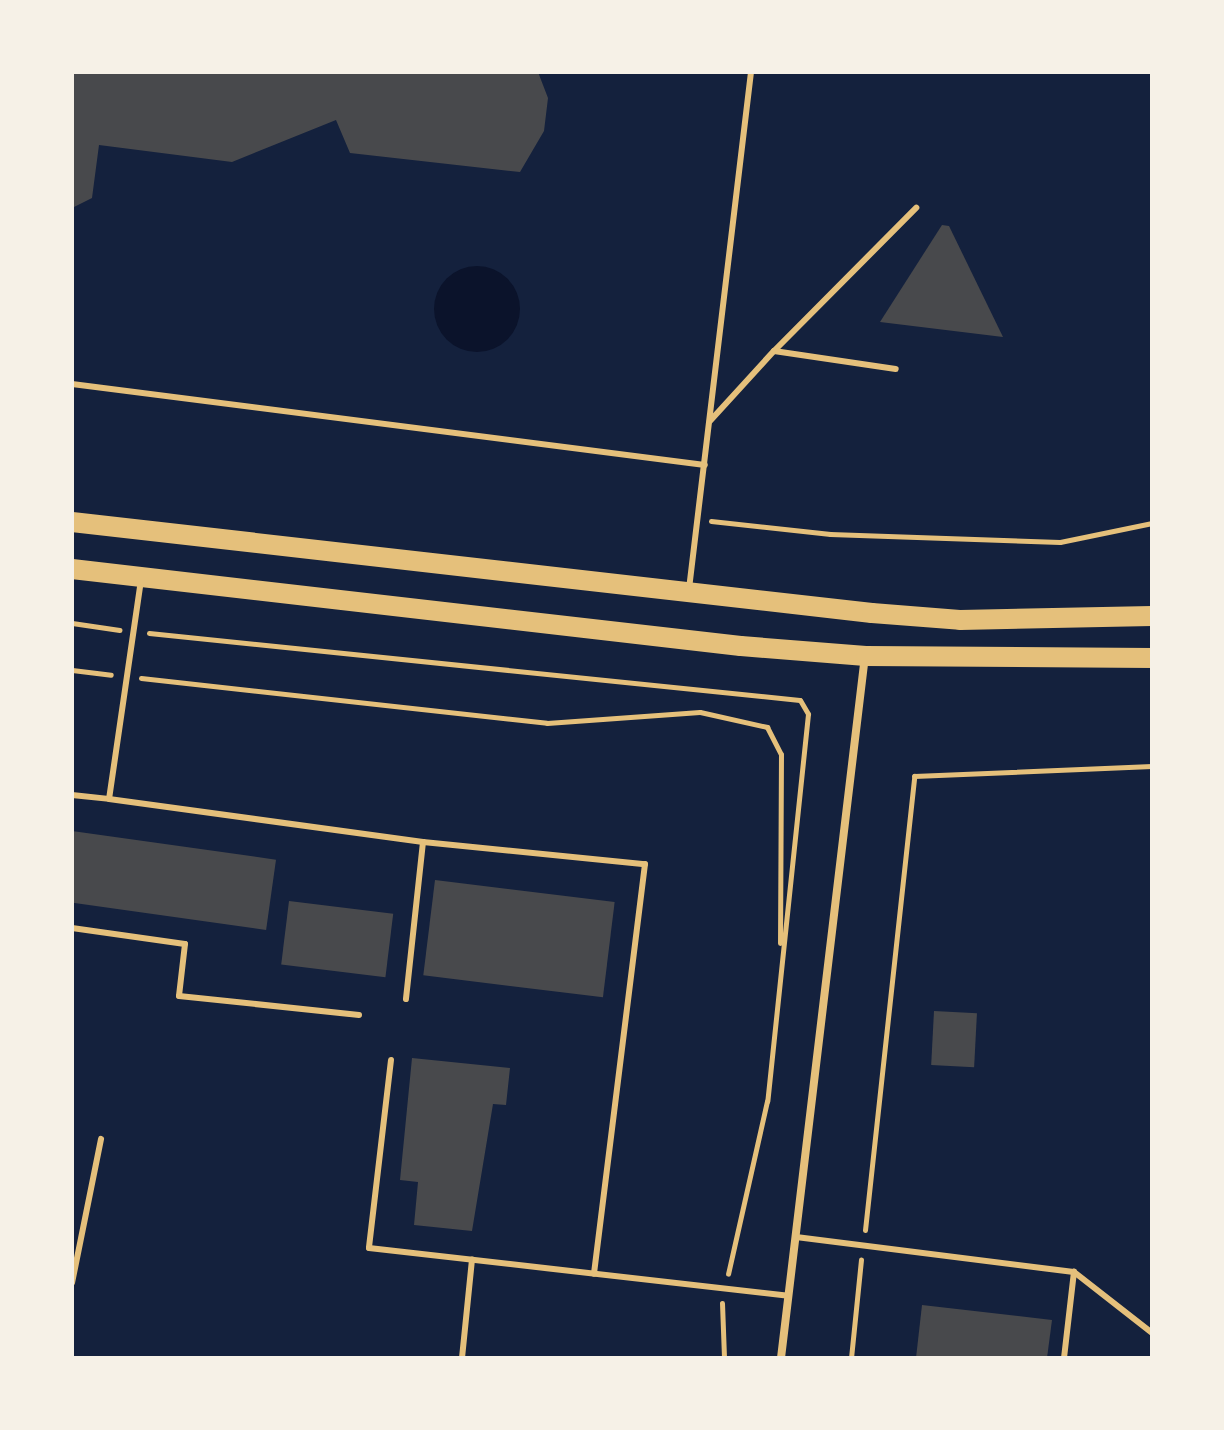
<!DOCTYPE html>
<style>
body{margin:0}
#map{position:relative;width:1224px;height:1430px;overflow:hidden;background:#14213d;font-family:Roboto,sans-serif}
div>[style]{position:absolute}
.water>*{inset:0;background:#0b132b}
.round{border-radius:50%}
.building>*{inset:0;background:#48494c;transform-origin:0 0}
.path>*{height:5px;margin:-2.5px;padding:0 2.5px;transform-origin:2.5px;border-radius:2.5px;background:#e5c07b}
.service>*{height:6px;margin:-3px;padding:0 3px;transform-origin:3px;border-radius:3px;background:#e5c07b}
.minor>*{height:8px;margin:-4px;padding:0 4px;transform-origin:4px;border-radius:4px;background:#e5c07b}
.primary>*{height:20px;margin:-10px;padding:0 10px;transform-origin:10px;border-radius:10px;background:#e5c07b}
span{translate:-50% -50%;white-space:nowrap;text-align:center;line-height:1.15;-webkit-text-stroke:8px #f6f1e7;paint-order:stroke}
.frame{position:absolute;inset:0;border:74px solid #f6f1e7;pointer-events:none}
</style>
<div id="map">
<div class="water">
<div class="round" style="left:434px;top:266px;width:86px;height:86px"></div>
</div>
<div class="building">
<div style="clip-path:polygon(72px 72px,538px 72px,548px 98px,544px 131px,520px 172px,350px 153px,336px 120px,232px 162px,99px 145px,92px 198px,72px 208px)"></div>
<div style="clip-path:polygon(942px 225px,949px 226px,1003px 337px,880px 322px)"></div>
<div style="left:72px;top:831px;width:206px;height:71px;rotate:8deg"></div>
<div style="left:435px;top:880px;width:181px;height:96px;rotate:7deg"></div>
<div style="left:289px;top:901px;width:105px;height:64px;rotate:7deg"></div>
<div style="left:934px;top:1011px;width:43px;height:54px;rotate:3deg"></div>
<div style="clip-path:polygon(412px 1058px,510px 1068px,506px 1105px,493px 1104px,472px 1231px,414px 1225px,418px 1182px,400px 1180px)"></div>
<div style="clip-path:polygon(922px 1305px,1052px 1320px,1047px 1358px,916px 1358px)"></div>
</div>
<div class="path">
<div style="left:711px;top:521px;width:120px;rotate:6.2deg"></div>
<div style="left:830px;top:534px;width:230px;rotate:2deg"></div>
<div style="left:1060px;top:542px;width:94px;rotate:-11.7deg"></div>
<div style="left:72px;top:623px;width:48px;rotate:8.5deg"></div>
<div style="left:149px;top:633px;width:654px;rotate:5.88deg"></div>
<div style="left:800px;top:700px;width:16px;rotate:60deg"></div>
<div style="left:808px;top:714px;width:389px;rotate:96deg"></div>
<div style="left:767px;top:1101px;width:177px;rotate:102.7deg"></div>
<div style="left:72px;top:670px;width:39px;rotate:7deg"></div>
<div style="left:141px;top:678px;width:408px;rotate:6.3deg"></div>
<div style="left:547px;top:723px;width:153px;rotate:-4.1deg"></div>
<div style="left:700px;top:712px;width:69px;rotate:12.6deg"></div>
<div style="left:767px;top:727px;width:30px;rotate:63deg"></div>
<div style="left:781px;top:754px;width:189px;rotate:90.3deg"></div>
<div style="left:865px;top:1230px;width:457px;rotate:-83.8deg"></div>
<div style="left:914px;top:776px;width:238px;rotate:-2.4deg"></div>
<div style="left:722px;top:1303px;width:55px;rotate:87.9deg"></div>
<div style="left:851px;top:1358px;width:99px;rotate:-84.2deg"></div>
</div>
<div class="service">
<div style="left:774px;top:351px;width:202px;rotate:-45.2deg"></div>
<div style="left:72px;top:384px;width:638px;rotate:7.29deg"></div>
<div style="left:710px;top:421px;width:95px;rotate:-47.6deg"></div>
<div style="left:774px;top:351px;width:123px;rotate:8.4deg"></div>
<div style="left:141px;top:580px;width:221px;rotate:98.3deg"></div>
<div style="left:109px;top:799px;width:317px;rotate:7.8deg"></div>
<div style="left:423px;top:842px;width:158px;rotate:96.2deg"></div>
<div style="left:689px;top:589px;width:521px;rotate:-83.16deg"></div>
<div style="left:72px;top:795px;width:37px;rotate:6deg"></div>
<div style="left:423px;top:842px;width:223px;rotate:5.7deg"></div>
<div style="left:645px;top:864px;width:413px;rotate:97.1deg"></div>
<div style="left:72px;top:928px;width:114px;rotate:8.1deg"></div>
<div style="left:185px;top:944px;width:52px;rotate:96.6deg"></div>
<div style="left:179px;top:996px;width:181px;rotate:6deg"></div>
<div style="left:391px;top:1060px;width:189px;rotate:96.7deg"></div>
<div style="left:369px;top:1248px;width:422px;rotate:6.5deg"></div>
<div style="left:796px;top:1237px;width:280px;rotate:7.2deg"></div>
<div style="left:1074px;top:1272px;width:99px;rotate:38deg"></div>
<div style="left:72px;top:1283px;width:147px;rotate:-78.6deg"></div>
<div style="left:462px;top:1358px;width:99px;rotate:-84.2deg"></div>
<div style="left:1064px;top:1358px;width:87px;rotate:-83.4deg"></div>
</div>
<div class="minor">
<div style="left:781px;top:1358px;width:707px;rotate:-83.18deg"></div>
</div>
<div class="primary">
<div style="left:72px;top:522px;width:805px;rotate:6.49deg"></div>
<div style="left:872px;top:613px;width:88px;rotate:4.5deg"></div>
<div style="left:960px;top:620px;width:192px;rotate:-1.2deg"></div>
<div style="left:72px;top:569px;width:673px;rotate:6.57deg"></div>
<div style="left:741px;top:646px;width:125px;rotate:4.6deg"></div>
<div style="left:866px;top:656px;width:286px;rotate:0.4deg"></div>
</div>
<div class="frame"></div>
</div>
